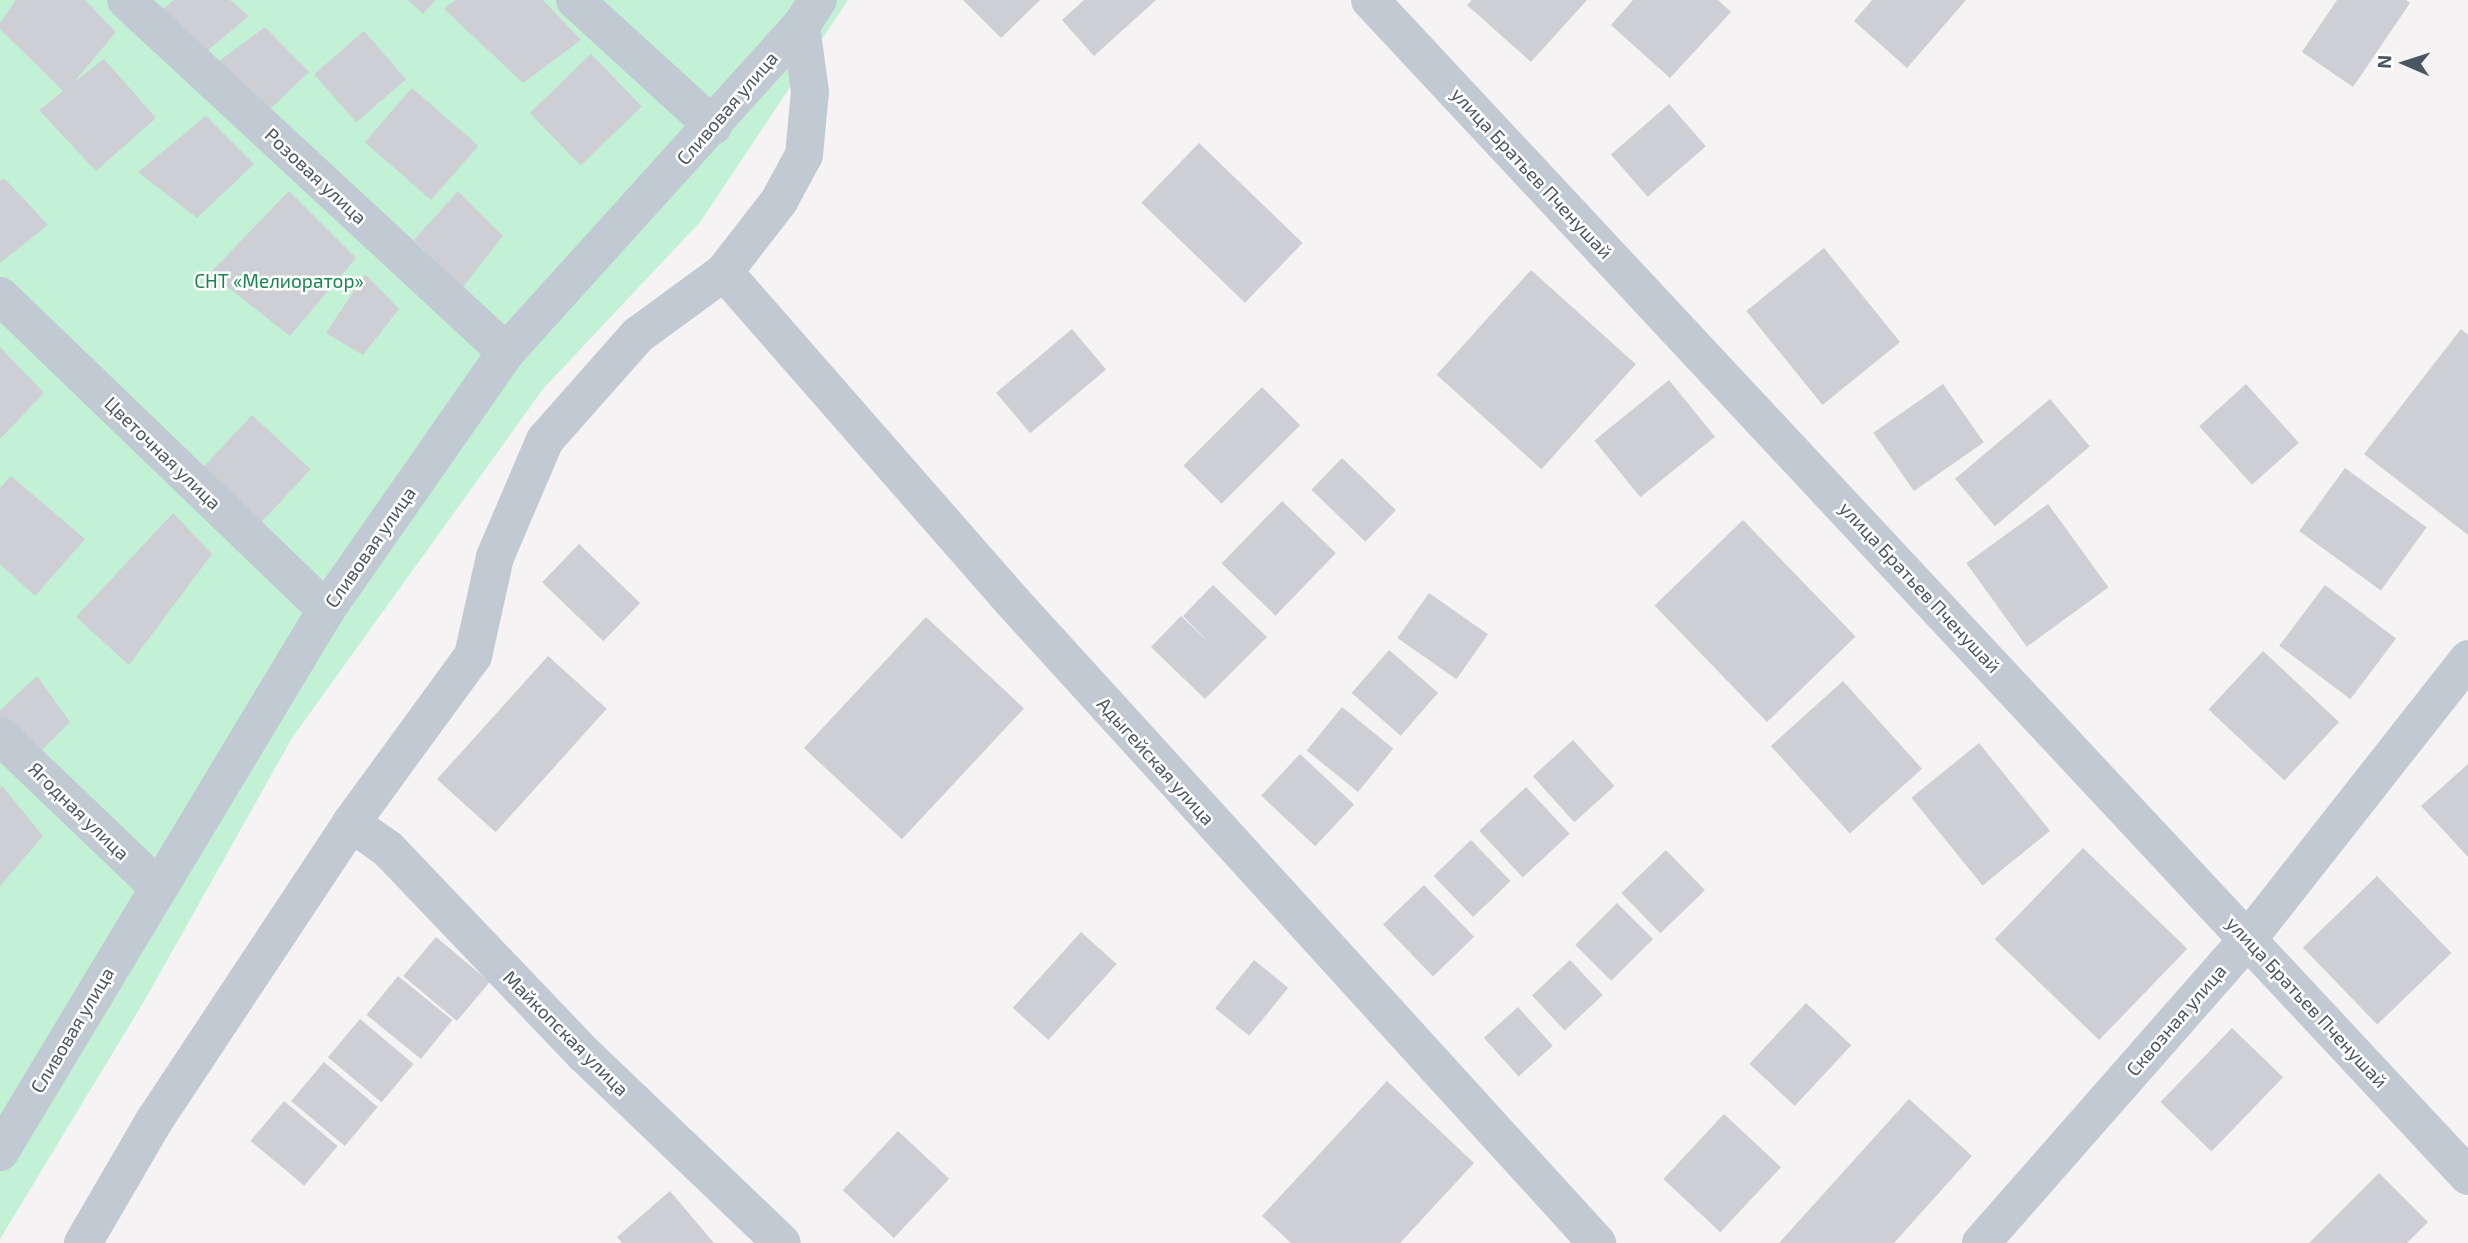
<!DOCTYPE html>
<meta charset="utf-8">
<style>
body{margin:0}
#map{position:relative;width:2468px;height:1243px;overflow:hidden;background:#f5f3f3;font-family:"Exo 2",sans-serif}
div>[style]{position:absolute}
.green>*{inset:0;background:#c3f1d5}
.building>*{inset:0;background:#cdcfd5;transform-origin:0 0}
.minor>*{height:38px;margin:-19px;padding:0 19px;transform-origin:19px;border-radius:19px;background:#c1cad2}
span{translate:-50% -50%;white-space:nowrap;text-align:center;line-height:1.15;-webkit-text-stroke:5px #fff;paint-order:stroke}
.street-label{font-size:19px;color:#4a5661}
.park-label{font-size:19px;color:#17864f}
.north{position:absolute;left:2370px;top:28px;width:70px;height:70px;-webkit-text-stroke:5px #fff;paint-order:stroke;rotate:273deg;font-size:19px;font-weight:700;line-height:28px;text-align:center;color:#4a5661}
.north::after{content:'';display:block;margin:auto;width:24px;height:32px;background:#4a5661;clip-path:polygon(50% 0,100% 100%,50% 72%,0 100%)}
</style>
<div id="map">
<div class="green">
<div style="clip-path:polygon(0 0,848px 0,701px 221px,543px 389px,292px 738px,146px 998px,0 1239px)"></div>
</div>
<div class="building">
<div style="clip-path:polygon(16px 0,85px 0,116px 32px,74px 82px,104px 59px,156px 118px,96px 171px,39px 110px,63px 91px,0 29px,0 23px)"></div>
<div style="clip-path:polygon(174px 0,230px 0,249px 16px,207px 51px,160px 11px)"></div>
<div style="clip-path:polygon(408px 0,436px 0,423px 14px)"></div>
<div style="clip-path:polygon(455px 0,543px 0,581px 40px,523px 83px,444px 9px)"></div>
<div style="clip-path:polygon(963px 0,1040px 0,1001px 38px)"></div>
<div style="clip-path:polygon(1084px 0,1156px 0,1094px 56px,1062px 20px)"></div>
<div style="clip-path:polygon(1472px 0,1587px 0,1531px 62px,1467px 5px)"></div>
<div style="clip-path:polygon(1633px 0,1718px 0,1731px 12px,1670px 78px,1611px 25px)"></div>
<div style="clip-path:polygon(1872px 0,1966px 0,1907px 68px,1854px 21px)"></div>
<div style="clip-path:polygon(2337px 0,2406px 0,2410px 3px,2353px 87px,2302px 52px)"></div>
<div style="clip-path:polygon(265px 27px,309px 72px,268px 111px,214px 65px)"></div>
<div style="left:364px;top:31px;width:64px;height:66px;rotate:49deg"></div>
<div style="left:591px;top:54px;width:73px;height:85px;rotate:46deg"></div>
<div style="left:412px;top:88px;width:88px;height:72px;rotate:41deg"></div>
<div style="left:1669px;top:104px;width:56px;height:77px;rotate:49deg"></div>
<div style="clip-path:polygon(206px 116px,254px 164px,197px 218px,138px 172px)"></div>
<div style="left:1199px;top:143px;width:144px;height:83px;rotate:44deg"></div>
<div style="clip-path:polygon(4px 178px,48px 225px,0 263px,0 181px)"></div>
<div style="clip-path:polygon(289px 191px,356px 258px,290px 336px,210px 273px)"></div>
<div style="clip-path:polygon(458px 191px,503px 236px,463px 287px,414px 240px)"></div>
<div style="left:1824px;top:248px;width:121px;height:100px;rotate:51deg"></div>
<div style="left:1531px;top:270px;width:141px;height:141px;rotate:42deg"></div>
<div style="clip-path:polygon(365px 274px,399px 309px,363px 355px,326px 333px)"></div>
<div style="left:1072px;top:329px;width:53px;height:99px;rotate:50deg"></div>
<div style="clip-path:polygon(2461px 329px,2468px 335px,2468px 535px,2364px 454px)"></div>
<div style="clip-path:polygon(0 347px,44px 393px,0 439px)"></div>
<div style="left:1669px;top:380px;width:73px;height:96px;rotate:51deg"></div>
<div style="left:1943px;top:384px;width:71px;height:85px;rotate:55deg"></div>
<div style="left:2246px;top:384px;width:79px;height:63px;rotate:48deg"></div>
<div style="left:1262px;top:387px;width:54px;height:111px;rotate:45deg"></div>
<div style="left:2050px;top:399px;width:62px;height:124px;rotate:50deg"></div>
<div style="left:252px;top:415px;width:80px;height:77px;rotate:43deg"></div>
<div style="left:1342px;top:458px;width:75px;height:44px;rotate:44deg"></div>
<div style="left:2345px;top:468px;width:101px;height:78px;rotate:36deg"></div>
<div style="clip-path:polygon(11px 476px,85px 539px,35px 596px,0 564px,0 488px)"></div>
<div style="left:1282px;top:501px;width:75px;height:87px;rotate:44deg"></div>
<div style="left:2048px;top:504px;width:103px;height:101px;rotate:54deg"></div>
<div style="clip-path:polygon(173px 513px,212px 554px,129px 665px,76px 617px)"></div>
<div style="left:1743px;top:520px;width:162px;height:123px;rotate:46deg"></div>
<div style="left:579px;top:544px;width:85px;height:53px;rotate:44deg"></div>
<div style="clip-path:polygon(1213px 585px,1267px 637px,1205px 699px,1151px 647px,1181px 616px,1214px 647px,1183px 616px)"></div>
<div style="left:2325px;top:585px;width:89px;height:76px;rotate:37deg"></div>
<div style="left:1429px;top:593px;width:72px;height:55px;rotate:35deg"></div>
<div style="left:926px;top:617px;width:134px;height:179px;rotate:43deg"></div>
<div style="left:1389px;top:650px;width:65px;height:57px;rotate:41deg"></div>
<div style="left:2263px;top:651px;width:104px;height:80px;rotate:43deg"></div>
<div style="left:548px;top:656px;width:79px;height:166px;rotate:42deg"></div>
<div style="clip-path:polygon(37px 676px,70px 722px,38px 754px,0 716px,0 710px)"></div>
<div style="left:1843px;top:681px;width:118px;height:97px;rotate:48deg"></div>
<div style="left:1342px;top:707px;width:66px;height:56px;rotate:39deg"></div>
<div style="left:1573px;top:740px;width:62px;height:54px;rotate:48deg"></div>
<div style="left:1979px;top:743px;width:113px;height:87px;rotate:51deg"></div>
<div style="left:1300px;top:754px;width:74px;height:57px;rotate:43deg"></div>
<div style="clip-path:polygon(2468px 764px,2468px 857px,2421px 806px)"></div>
<div style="clip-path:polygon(2px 786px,43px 836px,0 886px,0 788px)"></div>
<div style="left:1526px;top:787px;width:64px;height:64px;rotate:47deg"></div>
<div style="left:1471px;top:840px;width:57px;height:52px;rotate:46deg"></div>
<div style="left:2083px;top:848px;width:145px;height:127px;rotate:44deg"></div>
<div style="left:1666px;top:850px;width:56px;height:62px;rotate:46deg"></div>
<div style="left:2377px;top:876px;width:107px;height:103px;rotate:46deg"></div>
<div style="left:1424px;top:885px;width:72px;height:57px;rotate:46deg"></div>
<div style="left:1617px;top:903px;width:51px;height:59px;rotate:45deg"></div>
<div style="left:1081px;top:932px;width:48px;height:102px;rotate:42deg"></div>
<div style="left:436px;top:937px;width:70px;height:51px;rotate:40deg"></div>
<div style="left:1254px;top:960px;width:44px;height:62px;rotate:39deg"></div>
<div style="left:1570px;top:960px;width:48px;height:52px;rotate:47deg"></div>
<div style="left:398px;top:976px;width:70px;height:50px;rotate:39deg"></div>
<div style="left:1806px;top:1003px;width:62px;height:83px;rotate:43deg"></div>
<div style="left:1518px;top:1007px;width:52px;height:46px;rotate:48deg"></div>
<div style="left:360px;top:1019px;width:70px;height:50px;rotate:40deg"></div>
<div style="left:2232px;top:1028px;width:71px;height:103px;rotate:44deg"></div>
<div style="left:324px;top:1062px;width:70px;height:51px;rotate:40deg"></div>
<div style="clip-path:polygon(1387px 1081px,1474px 1163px,1400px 1243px,1291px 1243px,1262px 1216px)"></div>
<div style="clip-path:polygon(1909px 1099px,1972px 1156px,1894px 1243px,1779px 1243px)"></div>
<div style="left:284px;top:1101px;width:70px;height:52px;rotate:40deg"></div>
<div style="left:1724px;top:1114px;width:78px;height:89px;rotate:43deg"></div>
<div style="left:898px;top:1131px;width:70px;height:81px;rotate:43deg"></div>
<div style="clip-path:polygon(2379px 1173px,2428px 1222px,2407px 1243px,2309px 1243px)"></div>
<div style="clip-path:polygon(670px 1191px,714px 1243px,622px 1243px,617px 1237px)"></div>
</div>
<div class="minor">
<div style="left:126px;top:0;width:518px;rotate:42.81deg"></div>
<div style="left:575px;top:0;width:187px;rotate:42.4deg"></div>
<div style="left:1370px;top:0;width:1609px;rotate:46.96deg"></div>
<div style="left:724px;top:272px;width:437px;rotate:48.8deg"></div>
<div style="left:1012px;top:601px;width:869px;rotate:47.66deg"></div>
<div style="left:0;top:296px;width:453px;rotate:43.9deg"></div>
<div style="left:0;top:736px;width:219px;rotate:43.7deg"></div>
<div style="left:351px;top:823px;width:45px;rotate:35.1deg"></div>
<div style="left:388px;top:849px;width:285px;rotate:46.3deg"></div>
<div style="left:585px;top:1055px;width:272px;rotate:43.7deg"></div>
<div style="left:0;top:1152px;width:632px;rotate:-58.97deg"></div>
<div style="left:326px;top:610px;width:315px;rotate:-55.1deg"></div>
<div style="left:506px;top:352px;width:440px;rotate:-47.9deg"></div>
<div style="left:801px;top:26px;width:31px;rotate:-57deg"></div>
<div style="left:83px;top:1243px;width:141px;rotate:-59.8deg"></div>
<div style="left:154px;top:1121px;width:357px;rotate:-56.5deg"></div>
<div style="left:351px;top:823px;width:207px;rotate:-53.9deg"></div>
<div style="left:473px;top:656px;width:101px;rotate:-77.5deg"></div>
<div style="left:495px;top:557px;width:127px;rotate:-66.9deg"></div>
<div style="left:545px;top:440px;width:140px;rotate:-48.5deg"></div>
<div style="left:638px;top:335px;width:107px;rotate:-36.2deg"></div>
<div style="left:724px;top:272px;width:90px;rotate:-52.2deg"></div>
<div style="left:779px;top:201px;width:52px;rotate:-61.5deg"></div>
<div style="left:804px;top:155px;width:63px;rotate:-84.6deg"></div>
<div style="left:810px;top:92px;width:67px;rotate:-97.8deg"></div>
<div style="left:1981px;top:1243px;width:405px;rotate:-48.7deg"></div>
<div style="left:2248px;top:939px;width:356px;rotate:-51.8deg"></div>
</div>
<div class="street-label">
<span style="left:727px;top:108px;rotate:-49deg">Сливовая улица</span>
<span style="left:1532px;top:173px;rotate:47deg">улица Братьев Пченушай</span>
<span style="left:316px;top:176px;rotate:43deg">Розовая улица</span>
<span style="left:163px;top:453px;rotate:44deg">Цветочная улица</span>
<span style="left:370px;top:547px;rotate:-55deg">Сливовая улица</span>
<span style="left:1920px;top:587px;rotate:47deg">улица Братьев Пченушай</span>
<span style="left:1156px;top:761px;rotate:48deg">Адыгейская улица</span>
<span style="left:79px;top:811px;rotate:44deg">Ягодная улица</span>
<span style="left:2307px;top:1002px;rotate:47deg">улица Братьев Пченушай</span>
<span style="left:2176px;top:1020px;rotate:-49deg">Сквозная улица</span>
<span style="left:72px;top:1030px;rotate:-59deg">Сливовая улица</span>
<span style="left:566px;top:1033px;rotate:45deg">Майкопская улица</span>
</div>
<div class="park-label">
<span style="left:279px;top:281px">СНТ «Мелиоратор»</span>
</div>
<div class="north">N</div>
</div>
